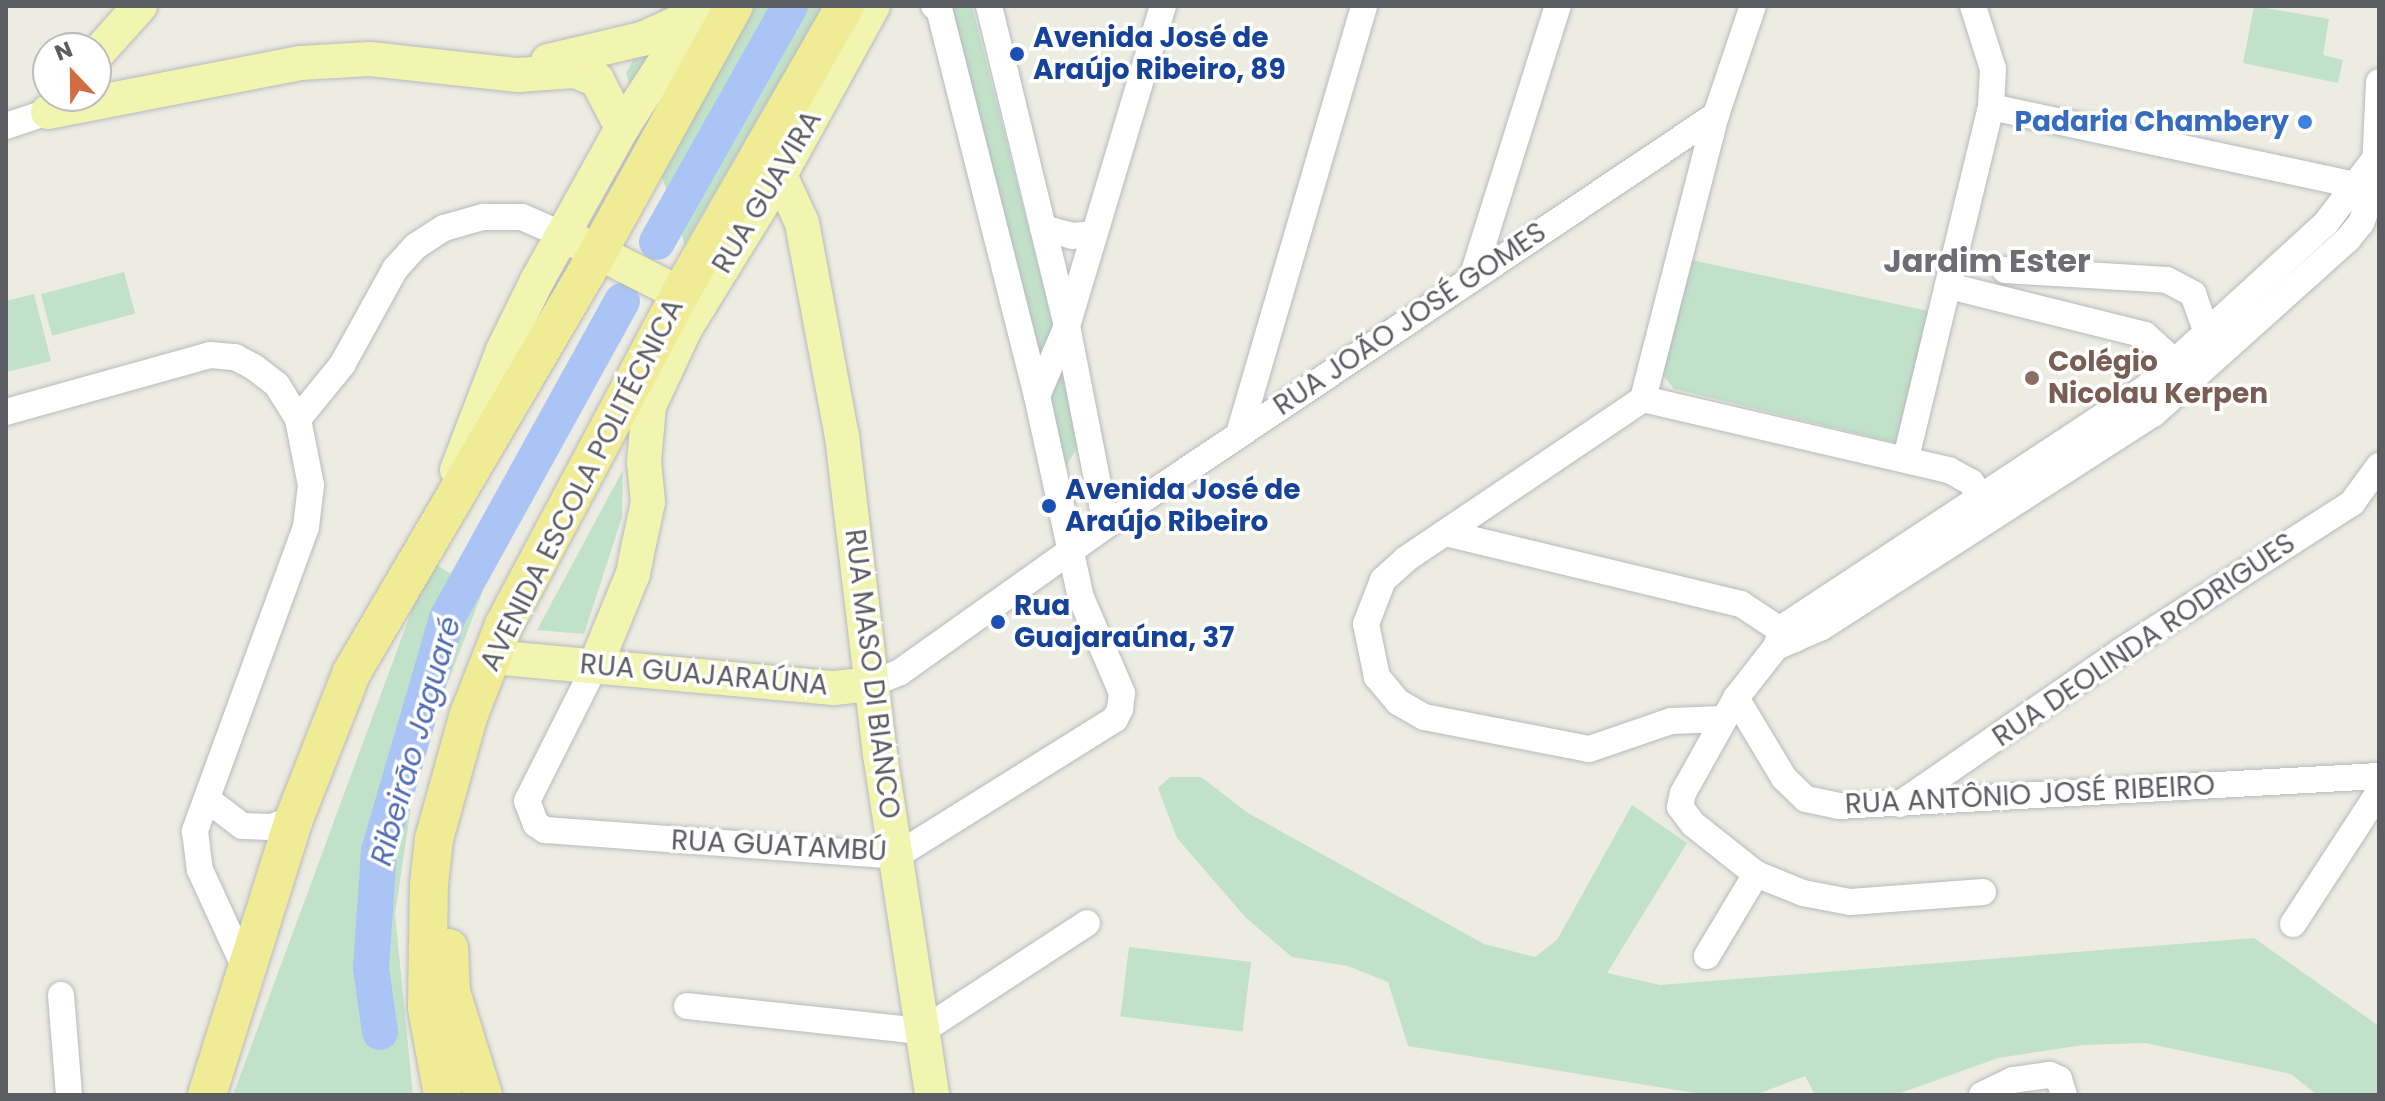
<!DOCTYPE html>
<meta charset="utf-8">
<style>
body{margin:0}
#map{position:relative;width:2385px;height:1101px;overflow:hidden;background:#ecece3;font-family:Poppins,sans-serif}
div>[style]{position:absolute}
.green>*{inset:0;background:#c2e1c9;transform-origin:0 0}
.river>*{height:36px;margin:-18px;padding:0 18px;transform-origin:18px;border-radius:18px;background:#aac5f5}
.roads{filter:drop-shadow(0 0 2px #b8b9be) drop-shadow(0 0 2px #b8b9be)}
.minor>*{height:26px;margin:-13px;padding:0 13px;transform-origin:13px;border-radius:13px;background:#fff}
.major>*{height:34px;margin:-17px;padding:0 17px;transform-origin:17px;border-radius:17px;background:#f2f5af}
.highway>*{height:38px;margin:-19px;padding:0 19px;transform-origin:19px;border-radius:19px;background:#f0ec96}
.dots>*{width:22px;height:22px;translate:-50% -50%;box-sizing:border-box;border:4px solid #fff;border-radius:50%}
span{translate:-50% -50%;white-space:nowrap;text-align:center;line-height:1.15;-webkit-text-stroke:7px #fff;paint-order:stroke}
.transit-label{font-size:28px;color:#164399;font-weight:700}
.left{translate:0 -50%;text-align:left}
.shop-label{font-size:28px;color:#366cbe;font-weight:700}
.right{translate:-100% -50%;text-align:right}
.street-label{font-size:28px;color:#5b5d62}
.education-label{font-size:28px;color:#785e54;font-weight:700}
.water-label{font-size:30px;color:#516cb4;font-style:italic}
.quarter-label{font-size:32px;color:#6c6e74;font-weight:700}
.frame{position:absolute;inset:0;border:8px solid #5b5d62;pointer-events:none}
.north{position:absolute;left:32px;top:32px;width:80px;height:80px;box-sizing:border-box;background:#fff;border:2px solid #bdbec0;border-radius:50%;rotate:338deg;font-size:22px;font-weight:700;line-height:32px;text-align:center;color:#5b5d62}
.north::after{content:'';display:block;margin:auto;width:28px;height:36px;background:#d46c41;clip-path:polygon(50% 0,100% 100%,50% 72%,0 100%)}
</style>
<div id="map">
<div class="green">
<div style="clip-path:polygon(662px 6px,823px 6px,685px 244px,626px 73px)"></div>
<div style="clip-path:polygon(948px 6px,972px 6px,1082px 439px,1063px 472px)"></div>
<div style="clip-path:polygon(2254px 6px,2329px 19px,2323px 55px,2343px 60px,2338px 83px,2243px 63px)"></div>
<div style="clip-path:polygon(1687px 259px,1933px 312px,1901px 444px,1674px 389px,1659px 370px)"></div>
<div style="left:124px;top:272px;width:43px;height:86px;rotate:75deg"></div>
<div style="clip-path:polygon(34px 294px,51px 361px,6px 372px,6px 301px)"></div>
<div style="clip-path:polygon(623px 470px,622px 517px,584px 634px,537px 630px)"></div>
<div style="clip-path:polygon(430px 561px,482px 593px,418px 761px,395px 914px,413px 1095px,233px 1095px)"></div>
<div style="clip-path:polygon(1170px 777px,1201px 777px,1248px 813px,1484px 944px,1535px 957px,1557px 940px,1632px 805px,1687px 843px,1607px 973px,1660px 985px,2254px 938px,2379px 1026px,2379px 1095px,2317px 1095px,2291px 1074px,2145px 1043px,2083px 1045px,1998px 1058px,1895px 1095px,1815px 1095px,1805px 1076px,1755px 1095px,1707px 1095px,1408px 1046px,1388px 982px,1348px 966px,1292px 957px,1246px 918px,1177px 838px,1158px 788px)"></div>
<div style="left:1129px;top:947px;width:123px;height:70px;rotate:7deg"></div>
</div>
<div class="river">
<div style="left:657px;top:242px;width:271px;rotate:-60.6deg"></div>
<div style="left:380px;top:1032px;width:65px;rotate:-98deg"></div>
<div style="left:371px;top:968px;width:117px;rotate:-86.1deg"></div>
<div style="left:379px;top:851px;width:243px;rotate:-73.7deg"></div>
<div style="left:447px;top:618px;width:362px;rotate:-61.1deg"></div>
</div>
<div class="roads">
<div class="minor">
<div style="left:989px;top:6px;width:329px;rotate:76.3deg"></div>
<div style="left:1067px;top:326px;width:202px;rotate:78.9deg"></div>
<div style="left:1991px;top:107px;width:388px;rotate:12.1deg"></div>
<div style="left:6px;top:126px;width:44px;rotate:-18.4deg"></div>
<div style="left:1043px;top:228px;width:30px;rotate:15deg"></div>
<div style="left:1072px;top:236px;width:21px;rotate:-5deg"></div>
<div style="left:2005px;top:270px;width:162px;rotate:3.5deg"></div>
<div style="left:2167px;top:280px;width:30px;rotate:28deg"></div>
<div style="left:2193px;top:294px;width:56px;rotate:70.3deg"></div>
<div style="left:1472px;top:278px;width:285px;rotate:-72.5deg"></div>
<div style="left:1949px;top:286px;width:202px;rotate:14deg"></div>
<div style="left:2145px;top:335px;width:54px;rotate:42deg"></div>
<div style="left:1037px;top:396px;width:76px;rotate:-66.8deg"></div>
<div style="left:1067px;top:326px;width:334px;rotate:-73.3deg"></div>
<div style="left:1643px;top:399px;width:314px;rotate:13.1deg"></div>
<div style="left:1949px;top:470px;width:25px;rotate:29deg"></div>
<div style="left:1971px;top:482px;width:32px;rotate:56deg"></div>
<div style="left:6px;top:412px;width:212px;rotate:-15.6deg"></div>
<div style="left:210px;top:355px;width:25px;rotate:5deg"></div>
<div style="left:235px;top:357px;width:21px;rotate:28deg"></div>
<div style="left:254px;top:367px;width:29px;rotate:38deg"></div>
<div style="left:277px;top:385px;width:40px;rotate:58deg"></div>
<div style="left:298px;top:419px;width:67px;rotate:78.9deg"></div>
<div style="left:311px;top:485px;width:42px;rotate:96.8deg"></div>
<div style="left:306px;top:527px;width:324px;rotate:110.1deg"></div>
<div style="left:195px;top:831px;width:39px;rotate:83deg"></div>
<div style="left:200px;top:870px;width:108px;rotate:65.3deg"></div>
<div style="left:298px;top:419px;width:70px;rotate:-50.8deg"></div>
<div style="left:342px;top:365px;width:110px;rotate:-61.1deg"></div>
<div style="left:395px;top:269px;width:31px;rotate:-48deg"></div>
<div style="left:416px;top:246px;width:33px;rotate:-33deg"></div>
<div style="left:444px;top:228px;width:41px;rotate:-15.8deg"></div>
<div style="left:483px;top:217px;width:39px"></div>
<div style="left:522px;top:217px;width:43px;rotate:23.6deg"></div>
<div style="left:1239px;top:434px;width:446px;rotate:-73.7deg"></div>
<div style="left:1906px;top:458px;width:361px;rotate:-76.4deg"></div>
<div style="left:1991px;top:107px;width:38px;rotate:-87deg"></div>
<div style="left:1993px;top:69px;width:66px;rotate:-107.6deg"></div>
<div style="left:1445px;top:533px;width:304px;rotate:13.5deg"></div>
<div style="left:1741px;top:604px;width:64px;rotate:33.4deg"></div>
<div style="left:1776px;top:647px;width:50px;rotate:-23.5deg"></div>
<div style="left:1822px;top:627px;width:394px;rotate:-32.8deg"></div>
<div style="left:2153px;top:414px;width:262px;rotate:-41.9deg"></div>
<div style="left:2348px;top:239px;width:21px;rotate:-51deg"></div>
<div style="left:2361px;top:223px;width:36px;rotate:-69deg"></div>
<div style="left:2374px;top:189px;width:107px;rotate:-87.3deg"></div>
<div style="left:596px;top:664px;width:153px;rotate:116.7deg"></div>
<div style="left:527px;top:801px;width:25px;rotate:69deg"></div>
<div style="left:536px;top:824px;width:11px;rotate:34deg"></div>
<div style="left:545px;top:830px;width:352px;rotate:4.2deg"></div>
<div style="left:896px;top:856px;width:258px;rotate:-32deg"></div>
<div style="left:1115px;top:719px;width:11px;rotate:-63deg"></div>
<div style="left:1120px;top:709px;width:16px;rotate:-83deg"></div>
<div style="left:1122px;top:693px;width:103px;rotate:-113.3deg"></div>
<div style="left:1081px;top:598px;width:207px;rotate:-102.3deg"></div>
<div style="left:1037px;top:396px;width:398px;rotate:-104.2deg"></div>
<div style="left:939px;top:10px;width:6px;rotate:-141deg"></div>
<div style="left:871px;top:684px;width:31px;rotate:-22deg"></div>
<div style="left:900px;top:672px;width:293px;rotate:-35.4deg"></div>
<div style="left:1139px;top:502px;width:695px;rotate:-33.85deg"></div>
<div style="left:1736px;top:698px;width:93px;rotate:59deg"></div>
<div style="left:1784px;top:778px;width:30px;rotate:44deg"></div>
<div style="left:1806px;top:799px;width:34px;rotate:12deg"></div>
<div style="left:1839px;top:806px;width:541px;rotate:-3.18deg"></div>
<div style="left:1723px;top:719px;width:52px;rotate:177.8deg"></div>
<div style="left:1671px;top:721px;width:87px;rotate:161.1deg"></div>
<div style="left:1589px;top:749px;width:168px;rotate:-169deg"></div>
<div style="left:1424px;top:717px;width:30px;rotate:-150deg"></div>
<div style="left:1398px;top:702px;width:33px;rotate:-130deg"></div>
<div style="left:1377px;top:677px;width:54px;rotate:-101.7deg"></div>
<div style="left:1366px;top:624px;width:47px;rotate:-68.9deg"></div>
<div style="left:1383px;top:580px;width:31px;rotate:-42deg"></div>
<div style="left:1406px;top:559px;width:286px;rotate:-34deg"></div>
<div style="left:1643px;top:399px;width:293px;rotate:-75.6deg"></div>
<div style="left:1716px;top:115px;width:115px;rotate:-71.3deg"></div>
<div style="left:207px;top:799px;width:44px;rotate:37.6deg"></div>
<div style="left:242px;top:826px;width:29px;rotate:2deg"></div>
<div style="left:271px;top:827px;width:24px;rotate:-19deg"></div>
<div style="left:1900px;top:804px;width:267px;rotate:-34.6deg"></div>
<div style="left:2120px;top:652px;width:276px;rotate:-32.7deg"></div>
<div style="left:2352px;top:503px;width:46px;rotate:-53.9deg"></div>
<div style="left:1983px;top:892px;width:133px;rotate:175.7deg"></div>
<div style="left:1850px;top:902px;width:48px;rotate:-169.2deg"></div>
<div style="left:1803px;top:893px;width:51px;rotate:-158deg"></div>
<div style="left:1756px;top:874px;width:80px;rotate:-141.6deg"></div>
<div style="left:1693px;top:824px;width:21px;rotate:-127deg"></div>
<div style="left:1680px;top:807px;width:14px;rotate:-78deg"></div>
<div style="left:1683px;top:793px;width:109px;rotate:-60.8deg"></div>
<div style="left:1736px;top:698px;width:65px;rotate:-51.9deg"></div>
<div style="left:1776px;top:647px;width:20px;rotate:-72deg"></div>
<div style="left:1782px;top:628px;width:436px;rotate:-33.4deg"></div>
<div style="left:2146px;top:388px;width:244px;rotate:-42.5deg"></div>
<div style="left:2326px;top:223px;width:79px;rotate:-52.7deg"></div>
<div style="left:2293px;top:924px;width:158px;rotate:-56.9deg"></div>
<div style="left:1707px;top:956px;width:96px;rotate:-59.1deg"></div>
<div style="left:61px;top:995px;width:100px;rotate:85.4deg"></div>
<div style="left:687px;top:1006px;width:236px;rotate:6.1deg"></div>
<div style="left:922px;top:1031px;width:197px;rotate:-33.2deg"></div>
<div style="left:1982px;top:1095px;width:34px;rotate:-26deg"></div>
<div style="left:2013px;top:1080px;width:37px;rotate:-8deg"></div>
<div style="left:2050px;top:1075px;width:10px;rotate:24deg"></div>
<div style="left:2059px;top:1079px;width:17px;rotate:73deg"></div>
</div>
<div class="major">
<div style="left:96px;top:55px;width:66px;rotate:-48.1deg"></div>
<div style="left:548px;top:61px;width:97px;rotate:-13.2deg"></div>
<div style="left:642px;top:39px;width:54px;rotate:-24.2deg"></div>
<div style="left:48px;top:112px;width:257px;rotate:-11deg"></div>
<div style="left:300px;top:63px;width:70px;rotate:-3.3deg"></div>
<div style="left:370px;top:59px;width:149px;rotate:6.2deg"></div>
<div style="left:518px;top:75px;width:57px;rotate:-4deg"></div>
<div style="left:575px;top:71px;width:24px;rotate:22deg"></div>
<div style="left:597px;top:80px;width:54px;rotate:62.5deg"></div>
<div style="left:780px;top:175px;width:53px;rotate:65.4deg"></div>
<div style="left:802px;top:223px;width:217px;rotate:79.4deg"></div>
<div style="left:842px;top:436px;width:320px;rotate:83.2deg"></div>
<div style="left:880px;top:754px;width:345px;rotate:81.3deg"></div>
<div style="left:572px;top:239px;width:144px;rotate:26.9deg"></div>
<div style="left:457px;top:470px;width:129px;rotate:-69deg"></div>
<div style="left:503px;top:350px;width:79px;rotate:-63.8deg"></div>
<div style="left:538px;top:279px;width:173px;rotate:-60.9deg"></div>
<div style="left:622px;top:128px;width:145px;rotate:-57.1deg"></div>
<div style="left:491px;top:657px;width:344px;rotate:5.2deg"></div>
<div style="left:834px;top:688px;width:37px;rotate:-6deg"></div>
<div style="left:596px;top:664px;width:97px;rotate:-67.7deg"></div>
<div style="left:633px;top:574px;width:31px;rotate:-79deg"></div>
<div style="left:639px;top:544px;width:43px;rotate:-77.9deg"></div>
<div style="left:648px;top:502px;width:40px;rotate:-95.7deg"></div>
<div style="left:644px;top:462px;width:56px;rotate:-84.9deg"></div>
<div style="left:649px;top:406px;width:87px;rotate:-64.9deg"></div>
<div style="left:686px;top:327px;width:179px;rotate:-58.3deg"></div>
<div style="left:780px;top:175px;width:193px;rotate:-61.2deg"></div>
</div>
<div class="highway">
<div style="left:449px;top:948px;width:44px;rotate:87.4deg"></div>
<div style="left:451px;top:992px;width:108px;rotate:72.7deg"></div>
<div style="left:207px;top:1095px;width:289px;rotate:-72.5deg"></div>
<div style="left:294px;top:819px;width:158px;rotate:-68.5deg"></div>
<div style="left:352px;top:672px;width:487px;rotate:-59.6deg"></div>
<div style="left:598px;top:252px;width:281px;rotate:-61.1deg"></div>
<div style="left:443px;top:1095px;width:88px;rotate:-100.4deg"></div>
<div style="left:427px;top:1008px;width:124px;rotate:-89.1deg"></div>
<div style="left:429px;top:884px;width:45px;rotate:-83.7deg"></div>
<div style="left:434px;top:839px;width:127px;rotate:-74.4deg"></div>
<div style="left:468px;top:717px;width:99px;rotate:-68.6deg"></div>
<div style="left:504px;top:625px;width:375px;rotate:-62deg"></div>
<div style="left:680px;top:294px;width:332px;rotate:-60.2deg"></div>
</div>
</div>
<div class="dots">
<div style="left:1017px;top:54px;background:#1a4fb4"></div>
<div style="left:2305px;top:122px;background:#3f7fe0"></div>
<div style="left:2032px;top:378px;background:#8d6e63"></div>
<div style="left:1049px;top:506px;background:#1a4fb4"></div>
<div style="left:998px;top:622px;background:#1a4fb4"></div>
</div>
<div class="transit-label">
<span class="left" style="left:1033px;top:54px">Avenida José de<br>Araújo Ribeiro, 89</span>
<span class="left" style="left:1065px;top:506px">Avenida José de<br>Araújo Ribeiro</span>
<span class="left" style="left:1014px;top:622px">Rua<br>Guajaraúna, 37</span>
</div>
<div class="shop-label">
<span class="right" style="left:2289px;top:122px">Padaria Chambery</span>
</div>
<div class="street-label">
<span style="left:767px;top:192px;rotate:-59deg">RUA GUAVIRA</span>
<span style="left:1410px;top:319px;rotate:-34deg">RUA JOÃO JOSÉ GOMES</span>
<span style="left:582px;top:485px;rotate:-63deg">AVENIDA ESCOLA POLITÉCNICA</span>
<span style="left:2144px;top:640px;rotate:-34deg">RUA DEOLINDA RODRIGUES</span>
<span style="left:872px;top:674px;rotate:83deg">RUA MASO DI BIANCO</span>
<span style="left:704px;top:675px;rotate:5deg">RUA GUAJARAÚNA</span>
<span style="left:2030px;top:795px;rotate:-3deg">RUA ANTÔNIO JOSÉ RIBEIRO</span>
<span style="left:779px;top:846px;rotate:3deg">RUA GUATAMBÚ</span>
</div>
<div class="education-label">
<span class="left" style="left:2048px;top:378px">Colégio<br>Nicolau Kerpen</span>
</div>
<div class="water-label">
<span style="left:416px;top:741px;rotate:-74deg">Ribeirão Jaguaré</span>
</div>
<div class="quarter-label">
<span style="left:1987px;top:261px">Jardim Ester</span>
</div>
<div class="frame"></div>
<div class="north">N</div>
</div>
